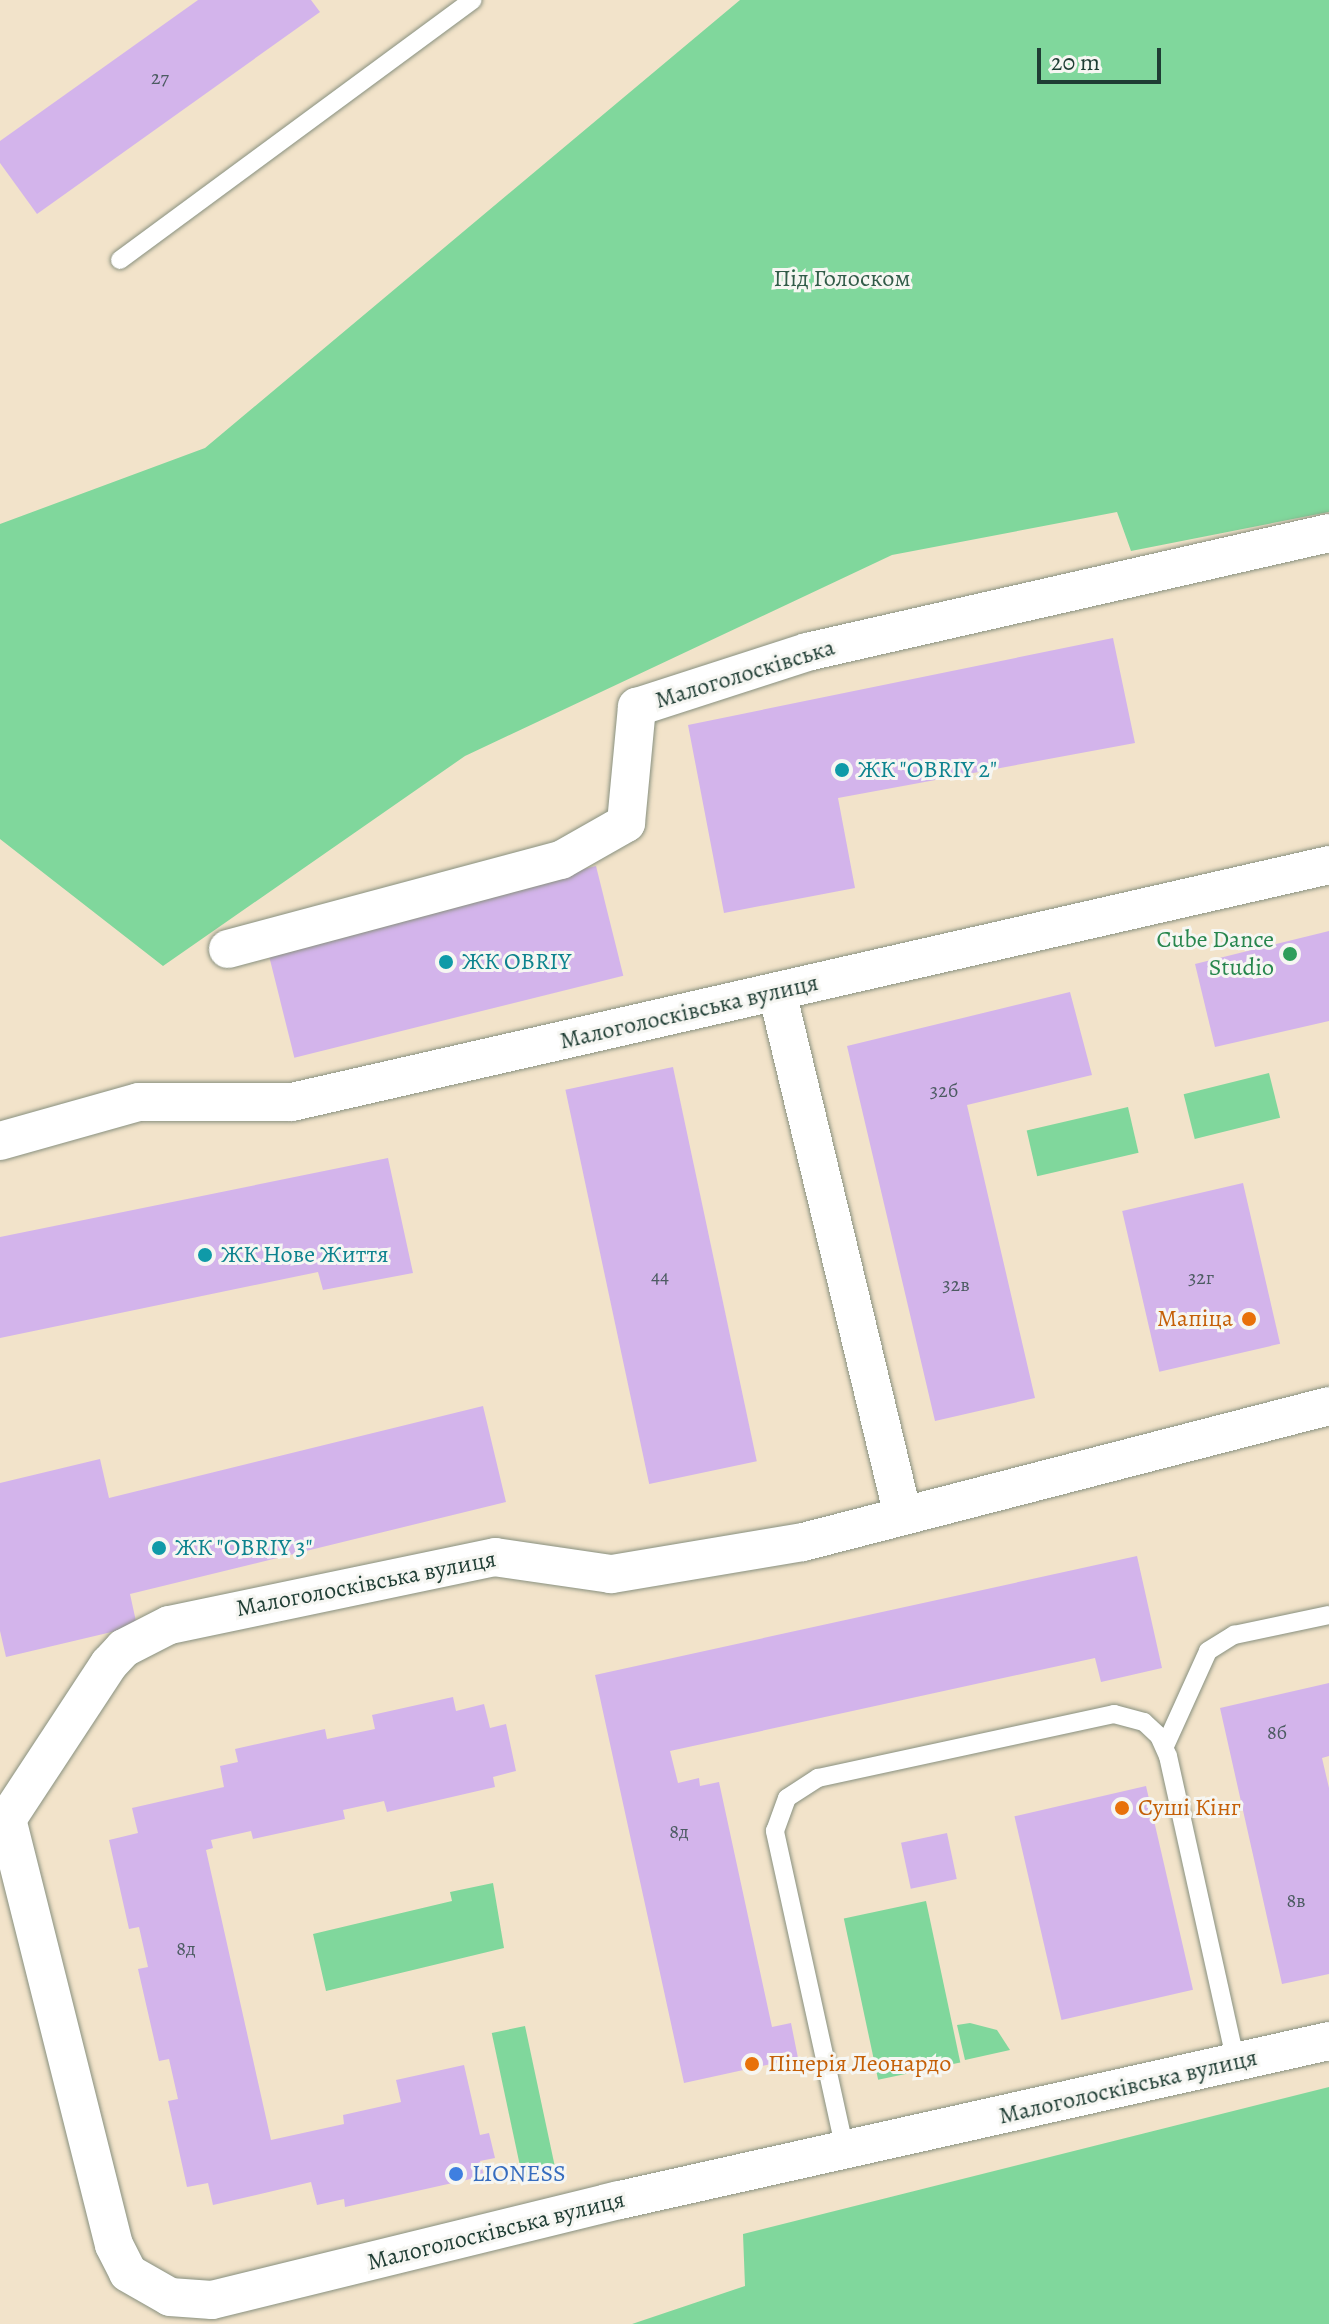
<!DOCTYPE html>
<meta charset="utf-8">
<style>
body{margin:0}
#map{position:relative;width:1329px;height:2324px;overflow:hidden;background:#f2e3ca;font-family:Alegreya,serif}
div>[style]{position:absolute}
.green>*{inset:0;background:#80d79c;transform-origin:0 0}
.building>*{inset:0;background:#d3b4eb;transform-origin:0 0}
.roads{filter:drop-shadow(0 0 2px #88907f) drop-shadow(0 0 2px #88907f)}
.lane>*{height:18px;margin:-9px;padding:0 9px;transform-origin:9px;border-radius:9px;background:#fff}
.street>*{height:38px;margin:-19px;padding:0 19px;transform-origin:19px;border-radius:19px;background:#fff}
.dots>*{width:22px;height:22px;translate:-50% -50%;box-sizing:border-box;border:4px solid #f6f6f2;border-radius:50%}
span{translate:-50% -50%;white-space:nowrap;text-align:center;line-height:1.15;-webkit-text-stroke:6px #f6f6f2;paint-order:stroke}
.number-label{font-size:20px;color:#4c5b62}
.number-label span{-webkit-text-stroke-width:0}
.park-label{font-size:24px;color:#325c49}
.street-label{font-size:24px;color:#1f3d34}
.culture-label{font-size:24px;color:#0d838f}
.left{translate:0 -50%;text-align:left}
.leisure-label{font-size:24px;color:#27864d}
.right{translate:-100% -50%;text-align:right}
.food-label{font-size:24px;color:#c56008}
.shop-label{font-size:24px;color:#366cbe}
.scale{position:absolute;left:1037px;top:48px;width:124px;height:36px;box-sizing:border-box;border:4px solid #1f3d34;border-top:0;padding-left:10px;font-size:24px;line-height:28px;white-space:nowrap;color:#1f3d34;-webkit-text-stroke:6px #f6f6f2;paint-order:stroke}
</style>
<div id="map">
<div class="green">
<div style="clip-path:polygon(740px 0,1329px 0,1329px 512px,1131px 551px,1117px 512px,892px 555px,465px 756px,163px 966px,0 839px,0 524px,205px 448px)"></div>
<div style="left:1269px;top:1073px;width:46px;height:88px;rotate:76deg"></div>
<div style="left:1128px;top:1107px;width:47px;height:104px;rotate:77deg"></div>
<div style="clip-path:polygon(493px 1883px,504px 1948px,326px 1991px,313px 1934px,452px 1901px,450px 1892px)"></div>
<div style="left:926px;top:1901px;width:165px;height:84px;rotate:78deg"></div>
<div style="clip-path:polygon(970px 2023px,997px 2030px,1010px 2050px,965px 2060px,957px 2025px)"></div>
<div style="left:525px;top:2026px;width:148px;height:34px;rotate:78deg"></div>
<div style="clip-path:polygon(1329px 2087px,1329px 2324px,632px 2324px,745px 2286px,743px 2234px)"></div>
</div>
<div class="building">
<div style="clip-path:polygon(198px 0,311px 0,320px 12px,37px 214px,0 163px,0 141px)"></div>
<div style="clip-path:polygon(1113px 638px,1135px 743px,838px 798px,855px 888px,724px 913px,688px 725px)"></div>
<div style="left:596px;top:866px;width:113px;height:339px;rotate:76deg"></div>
<div style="clip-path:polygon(1329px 931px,1329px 1021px,1215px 1047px,1195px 964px)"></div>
<div style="clip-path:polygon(1070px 992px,1092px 1075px,967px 1105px,1035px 1398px,935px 1421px,847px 1046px)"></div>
<div style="left:673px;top:1067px;width:403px;height:110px;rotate:78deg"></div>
<div style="clip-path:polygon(388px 1158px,413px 1273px,323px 1290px,318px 1272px,0 1338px,0 1237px)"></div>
<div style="left:1243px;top:1183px;width:165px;height:124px;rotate:77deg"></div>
<div style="clip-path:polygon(483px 1406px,506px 1502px,130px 1594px,137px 1626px,6px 1657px,0 1631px,0 1483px,100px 1459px,109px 1498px)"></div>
<div style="clip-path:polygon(1137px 1556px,1162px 1668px,1101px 1682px,1095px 1658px,670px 1751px,678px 1783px,699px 1778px,700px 1786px,719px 1782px,772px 2027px,791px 2023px,798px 2058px,684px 2083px,595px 1675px)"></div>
<div style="clip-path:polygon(1329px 1683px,1329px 1756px,1322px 1758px,1329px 1788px,1329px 1974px,1282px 1984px,1220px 1708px)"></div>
<div style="clip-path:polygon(453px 1697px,456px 1711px,484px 1704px,490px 1728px,506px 1724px,516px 1771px,493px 1777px,495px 1787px,387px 1812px,384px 1801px,343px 1810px,345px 1819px,253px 1839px,251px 1831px,211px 1840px,213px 1848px,206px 1850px,271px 2140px,344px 2124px,343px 2115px,401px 2102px,396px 2080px,464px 2065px,480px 2135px,489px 2133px,495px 2158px,480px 2161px,484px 2176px,345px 2207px,344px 2199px,317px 2205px,311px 2182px,213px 2205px,208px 2183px,187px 2187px,168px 2101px,178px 2099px,169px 2059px,159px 2061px,138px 1969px,148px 1967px,139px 1927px,129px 1929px,109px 1840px,138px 1833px,132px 1808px,224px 1787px,220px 1766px,238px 1762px,235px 1749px,325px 1729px,327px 1739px,375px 1729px,372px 1715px)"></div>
<div style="left:1146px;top:1786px;width:209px;height:135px;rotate:77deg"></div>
<div style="left:947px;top:1833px;width:47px;height:47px;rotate:78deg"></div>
</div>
<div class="roads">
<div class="lane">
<div style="left:120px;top:260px;width:438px;rotate:-36.4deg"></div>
<div style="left:1165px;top:1746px;width:104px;rotate:-65.6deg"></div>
<div style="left:1208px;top:1651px;width:31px;rotate:-32deg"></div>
<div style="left:1234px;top:1635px;width:97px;rotate:-11.9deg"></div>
<div style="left:845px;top:2150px;width:327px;rotate:-102.4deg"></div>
<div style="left:775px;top:1831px;width:35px;rotate:-70deg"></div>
<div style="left:787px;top:1798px;width:37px;rotate:-33deg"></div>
<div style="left:818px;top:1778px;width:303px;rotate:-12.2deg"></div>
<div style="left:1114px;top:1714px;width:31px;rotate:15deg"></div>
<div style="left:1144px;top:1722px;width:21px;rotate:43deg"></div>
<div style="left:1159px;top:1736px;width:22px;rotate:66deg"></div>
<div style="left:1168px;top:1756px;width:313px;rotate:77.5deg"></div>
</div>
<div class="street">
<div style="left:228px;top:949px;width:345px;rotate:-15deg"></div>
<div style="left:561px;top:860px;width:75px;rotate:-29.6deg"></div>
<div style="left:626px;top:823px;width:117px;rotate:-84.6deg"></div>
<div style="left:637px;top:707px;width:179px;rotate:-17.9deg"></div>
<div style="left:807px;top:652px;width:535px;rotate:-12.84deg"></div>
<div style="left:777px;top:992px;width:539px;rotate:76.48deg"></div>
<div style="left:0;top:1141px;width:144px;rotate:-15.7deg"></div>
<div style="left:139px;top:1102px;width:153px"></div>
<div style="left:292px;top:1102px;width:1064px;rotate:-12.87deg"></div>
<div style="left:1329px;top:1406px;width:543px;rotate:165.5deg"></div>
<div style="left:803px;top:1542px;width:195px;rotate:170.5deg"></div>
<div style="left:611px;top:1574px;width:117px;rotate:-171.7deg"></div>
<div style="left:495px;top:1557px;width:333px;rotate:168.2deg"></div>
<div style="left:169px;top:1625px;width:51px;rotate:152.9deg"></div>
<div style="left:124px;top:1648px;width:22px;rotate:133deg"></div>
<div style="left:109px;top:1664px;width:186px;rotate:123.3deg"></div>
<div style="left:7px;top:1819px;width:439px;rotate:75.9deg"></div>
<div style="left:114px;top:2245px;width:31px;rotate:63deg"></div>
<div style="left:128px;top:2273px;width:48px;rotate:29.7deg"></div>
<div style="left:170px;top:2297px;width:42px;rotate:4.1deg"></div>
<div style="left:212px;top:2300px;width:420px;rotate:-13.8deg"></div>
<div style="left:620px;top:2200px;width:727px;rotate:-12.64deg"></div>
</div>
</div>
<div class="dots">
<div style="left:842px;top:770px;background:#0f9aa8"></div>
<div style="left:1290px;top:954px;background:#2e9e5b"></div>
<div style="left:446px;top:962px;background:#0f9aa8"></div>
<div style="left:205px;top:1255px;background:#0f9aa8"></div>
<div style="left:1249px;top:1319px;background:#e8710a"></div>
<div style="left:159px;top:1548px;background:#0f9aa8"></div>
<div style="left:1122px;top:1808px;background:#e8710a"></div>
<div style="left:752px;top:2064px;background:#e8710a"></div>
<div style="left:456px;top:2174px;background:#3f7fe0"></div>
</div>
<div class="number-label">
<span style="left:160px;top:77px">27</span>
<span style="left:944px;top:1090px">32б</span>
<span style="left:660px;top:1276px">44</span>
<span style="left:1201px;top:1277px">32г</span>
<span style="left:956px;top:1284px">32в</span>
<span style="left:1277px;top:1732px">8б</span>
<span style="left:679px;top:1831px">8д</span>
<span style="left:1296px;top:1900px">8в</span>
<span style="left:186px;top:1948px">8д</span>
</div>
<div class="park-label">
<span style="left:842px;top:279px">Під Голоском</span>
</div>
<div class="street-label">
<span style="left:745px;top:674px;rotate:-17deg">Малоголосківська</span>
<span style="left:689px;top:1012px;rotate:-13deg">Малоголосківська вулиця</span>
<span style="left:366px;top:1584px;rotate:-11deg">Малоголосківська вулиця</span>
<span style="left:1128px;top:2087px;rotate:-13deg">Малоголосківська вулиця</span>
<span style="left:496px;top:2231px;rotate:-14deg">Малоголосківська вулиця</span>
</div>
<div class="culture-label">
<span class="left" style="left:858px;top:770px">ЖК "OBRIY 2"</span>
<span class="left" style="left:462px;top:962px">ЖК OBRIY</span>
<span class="left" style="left:221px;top:1255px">ЖК Нове Життя</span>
<span class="left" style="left:175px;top:1548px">ЖК "OBRIY 3"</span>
</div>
<div class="leisure-label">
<span class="right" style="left:1274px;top:954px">Cube Dance<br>Studio</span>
</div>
<div class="food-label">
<span class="right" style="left:1233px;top:1319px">Мапіца</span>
<span class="left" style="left:1138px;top:1808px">Суші Кінг</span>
<span class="left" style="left:768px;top:2064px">Піцерія Леонардо</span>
</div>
<div class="shop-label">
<span class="left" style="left:472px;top:2174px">LIONESS</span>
</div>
<div class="scale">20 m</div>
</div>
